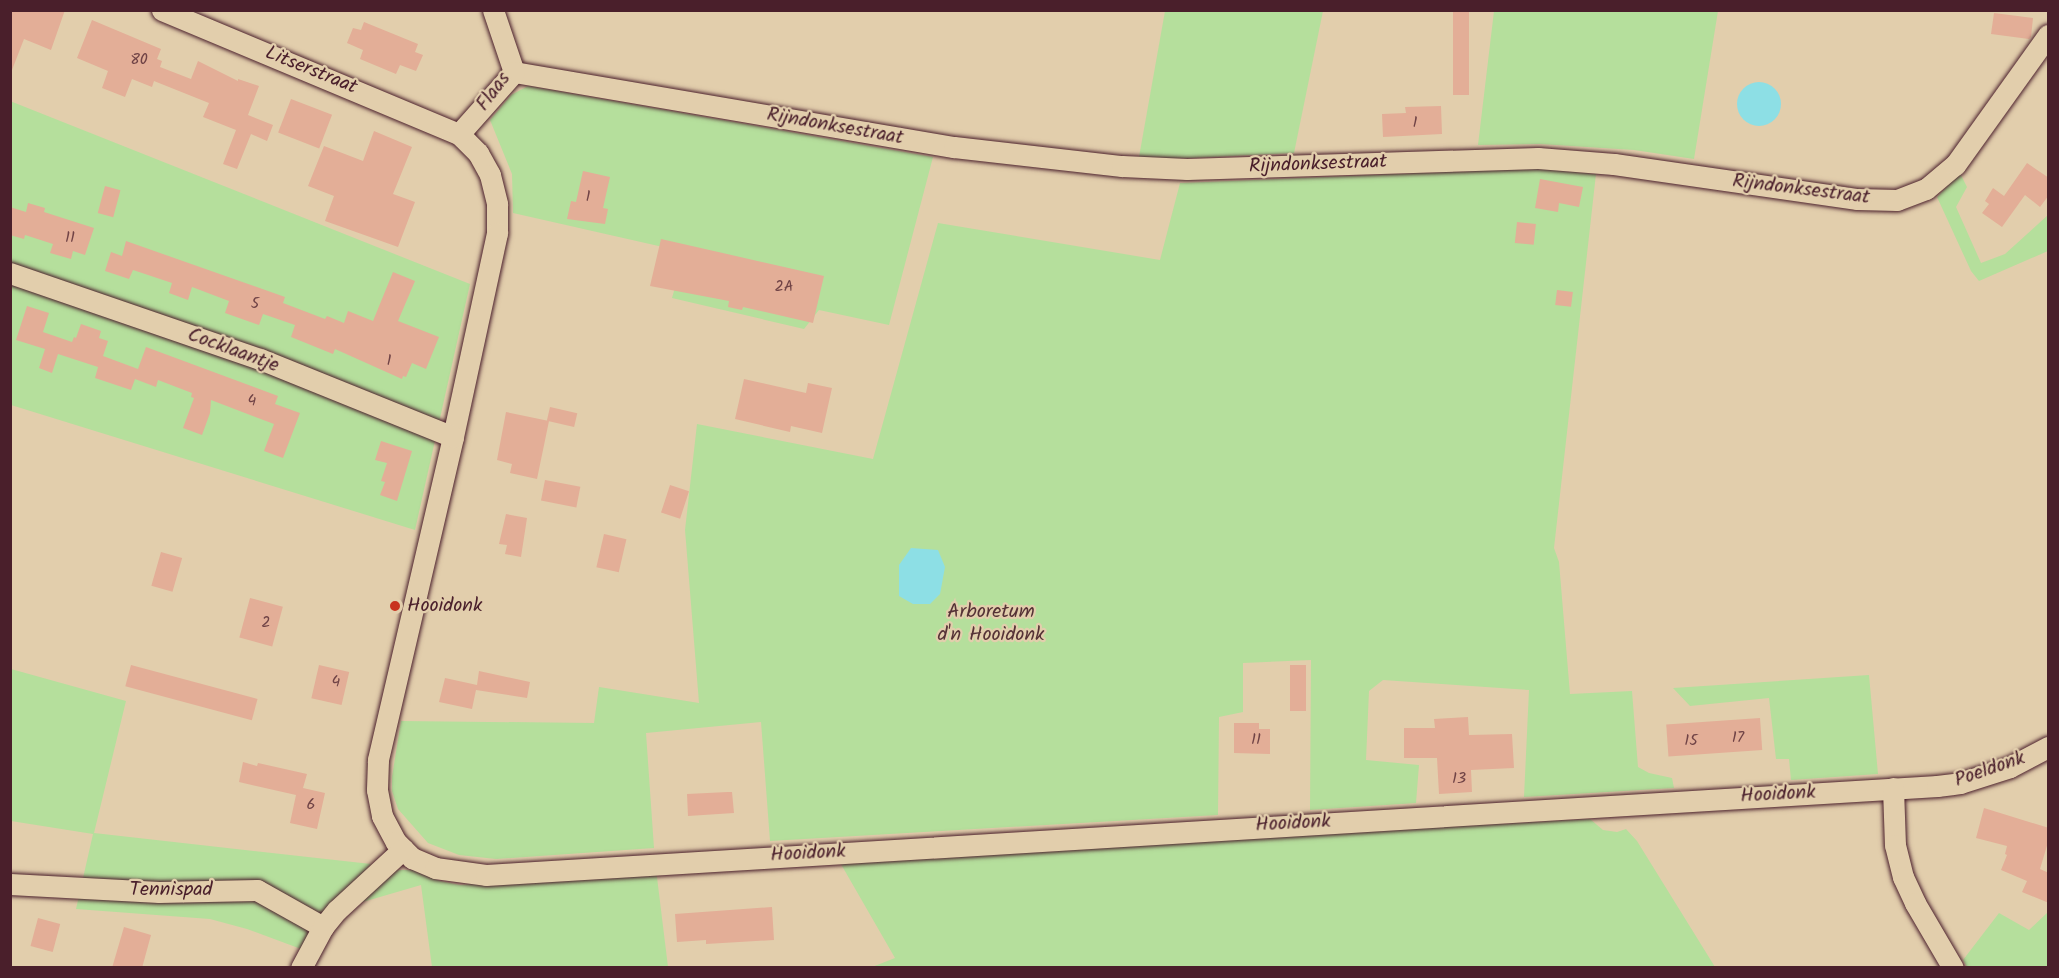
<!DOCTYPE html>
<style>
body{margin:0}
#map{position:relative;width:2059px;height:978px;overflow:hidden;background:#e2ceac;font-family:Kalam,sans-serif}
div>[style]{position:absolute}
.green>*{inset:0;background:#b5df9c}
.water>*{inset:0;background:#8ddfe5}
.round{border-radius:50%}
.building>*{inset:0;background:#e3ae97;transform-origin:0 0}
.roads{filter:drop-shadow(0 0 2px #4a1f2b) drop-shadow(0 0 2px #4a1f2b)}
.minor>*{height:21px;margin:-10.5px;padding:0 10.5px;transform-origin:10.5px;border-radius:10.5px;background:#e2ceac}
.dots>*{width:16px;height:16px;translate:-50% -50%;box-sizing:border-box;border:3px solid #e2ceac;border-radius:50%}
span{translate:-50% -50%;white-space:nowrap;text-align:center;line-height:1.15;-webkit-text-stroke:4.5px #e2ceac;paint-order:stroke}
.number-label{font-size:16px;color:#704346}
.number-label span{-webkit-text-stroke-width:0}
.street-label{font-size:20px;color:#4a1f2b}
.poi-label{font-size:20px;color:#4a1f2b}
.left{translate:0 -50%;text-align:left}
.park-label{font-size:20px;color:#553236}
.frame{position:absolute;inset:0;border:12px solid #4a1f2b;pointer-events:none}
</style>
<div id="map">
<div class="green">
<div style="clip-path:polygon(1165px 11px,1323px 11px,1294px 153px,1173px 159px,1139px 157px)"></div>
<div style="clip-path:polygon(1494px 11px,1718px 11px,1694px 159px,1634px 150px,1540px 144px,1478px 145px)"></div>
<div style="clip-path:polygon(528px 86px,933px 157px,889px 325px,819px 310px,804px 329px,672px 298px,685px 252px,513px 213px,512px 174px,490px 120px,511px 95px)"></div>
<div style="clip-path:polygon(10px 101px,470px 284px,415px 530px,11px 405px)"></div>
<div style="clip-path:polygon(1514px 169px,1546px 169px,1596px 174px,1554px 548px,1559px 562px,1570px 694px,1632px 691px,1638px 767px,1649px 773px,1672px 778px,1674px 788px,1524px 797px,1529px 690px,1383px 680px,1369px 691px,1366px 760px,1419px 765px,1416px 803px,1310px 810px,1311px 660px,1243px 663px,1243px 712px,1219px 717px,1218px 815px,770px 841px,761px 722px,646px 733px,654px 848px,496px 859px,459px 855px,428px 843px,398px 809px,392px 791px,392px 777px,401px 721px,594px 723px,599px 687px,699px 703px,685px 530px,697px 424px,873px 459px,938px 223px,1160px 260px,1180px 183px)"></div>
<div style="clip-path:polygon(1960px 173px,1967px 187px,1956px 207px,1981px 263px,2005px 254px,2048px 215px,2048px 251px,1979px 281px,1971px 271px,1937px 197px)"></div>
<div style="clip-path:polygon(11px 669px,126px 701px,94px 833px,371px 864px,301px 949px,247px 929px,210px 919px,76px 909px,93px 834px,11px 821px)"></div>
<div style="clip-path:polygon(1869px 675px,1878px 774px,1791px 780px,1789px 759px,1776px 759px,1769px 698px,1690px 706px,1673px 688px)"></div>
<div style="clip-path:polygon(1590px 819px,1603px 830px,1617px 832px,1626px 829px,1637px 841px,1715px 967px,872px 967px,895px 958px,838px 859px)"></div>
<div style="clip-path:polygon(656px 869px,668px 967px,432px 967px,421px 885px,356px 904px,382px 877px,398px 870px,418px 870px,440px 881px,460px 885px)"></div>
<div style="clip-path:polygon(2048px 912px,2048px 967px,1967px 967px,1963px 960px,1999px 913px,2029px 930px)"></div>
</div>
<div class="water">
<div class="round" style="left:1737px;top:82px;width:44px;height:44px"></div>
<div style="clip-path:polygon(911px 548px,938px 550px,945px 567px,940px 594px,930px 604px,913px 604px,899px 596px,899px 565px)"></div>
</div>
<div class="building">
<div style="clip-path:polygon(10px 10px,65px 10px,51px 50px,24px 39px,12px 70px)"></div>
<div style="left:1453px;top:10px;width:16px;height:85px"></div>
<div style="clip-path:polygon(1994px 13px,2033px 18px,2031px 37px,2029px 39px,1991px 34px)"></div>
<div style="clip-path:polygon(92px 20px,161px 49px,157px 59px,162px 61px,160px 67px,191px 79px,198px 61px,238px 81px,238px 79px,259px 86px,248px 115px,273px 125px,267px 141px,251px 134px,237px 169px,223px 164px,236px 130px,203px 117px,209px 103px,154px 81px,152px 87px,132px 79px,125px 97px,102px 88px,108px 71px,77px 58px)"></div>
<div style="clip-path:polygon(364px 22px,418px 44px,415px 52px,423px 55px,416px 71px,400px 65px,396px 74px,360px 59px,363px 50px,347px 43px,353px 28px,361px 30px)"></div>
<div style="left:291px;top:99px;width:44px;height:36px;rotate:21deg"></div>
<div style="clip-path:polygon(1441px 106px,1442px 134px,1383px 137px,1382px 114px,1406px 113px,1405px 107px)"></div>
<div style="clip-path:polygon(374px 131px,412px 147px,393px 194px,415px 202px,398px 247px,325px 221px,334px 196px,308px 186px,324px 146px,363px 161px)"></div>
<div style="clip-path:polygon(2027px 163px,2049px 178px,2049px 195px,2040px 207px,2025px 195px,2002px 227px,1982px 213px,1989px 204px,1985px 201px,1993px 188px,2004px 196px)"></div>
<div style="clip-path:polygon(583px 171px,610px 177px,603px 208px,608px 209px,605px 224px,567px 219px,571px 201px,576px 202px)"></div>
<div style="clip-path:polygon(1540px 179px,1583px 187px,1579px 207px,1559px 203px,1558px 212px,1535px 208px)"></div>
<div style="left:105px;top:186px;width:16px;height:28px;rotate:15deg"></div>
<div style="clip-path:polygon(28px 203px,45px 208px,44px 212px,94px 228px,85px 255px,73px 251px,71px 259px,50px 253px,53px 244px,25px 235px,24px 239px,10px 235px,10px 207px,26px 212px)"></div>
<div style="left:1517px;top:222px;width:19px;height:21px;rotate:6deg"></div>
<div style="clip-path:polygon(661px 239px,824px 276px,813px 323px,743px 307px,742px 310px,728px 307px,729px 301px,650px 286px)"></div>
<div style="clip-path:polygon(126px 241px,285px 297px,283px 303px,325px 319px,327px 316px,344px 323px,348px 311px,373px 321px,393px 272px,415px 281px,398px 321px,439px 337px,426px 369px,412px 363px,406px 377px,403px 376px,402px 379px,335px 349px,333px 354px,291px 337px,295px 325px,263px 314px,259px 325px,225px 313px,229px 301px,192px 287px,188px 300px,169px 293px,172px 283px,133px 270px,129px 279px,105px 271px,111px 252px,122px 256px)"></div>
<div style="left:1557px;top:290px;width:16px;height:15px;rotate:7deg"></div>
<div style="clip-path:polygon(27px 306px,49px 313px,43px 332px,72px 342px,74px 337px,76px 338px,81px 324px,101px 331px,99px 338px,108px 341px,103px 356px,138px 369px,146px 347px,278px 396px,275px 404px,300px 413px,283px 458px,264px 451px,274px 424px,211px 400px,210px 413px,202px 435px,183px 428px,194px 398px,191px 397px,192px 393px,158px 380px,156px 387px,135px 379px,131px 390px,95px 378px,98px 367px,58px 354px,52px 373px,39px 368px,45px 349px,16px 340px)"></div>
<div style="clip-path:polygon(744px 379px,806px 393px,808px 383px,832px 388px,822px 433px,791px 426px,790px 432px,735px 419px)"></div>
<div style="left:550px;top:407px;width:28px;height:14px;rotate:13deg"></div>
<div style="clip-path:polygon(506px 412px,549px 421px,537px 479px,510px 473px,512px 464px,497px 460px)"></div>
<div style="clip-path:polygon(381px 441px,412px 451px,397px 501px,380px 495px,385px 482px,381px 481px,387px 463px,375px 460px)"></div>
<div style="left:545px;top:480px;width:36px;height:21px;rotate:11deg"></div>
<div style="left:670px;top:485px;width:20px;height:29px;rotate:18deg"></div>
<div style="clip-path:polygon(506px 514px,527px 518px,521px 557px,505px 554px,507px 545px,499px 544px)"></div>
<div style="left:604px;top:534px;width:23px;height:34px;rotate:13deg"></div>
<div style="left:161px;top:552px;width:22px;height:35px;rotate:16deg"></div>
<div style="left:250px;top:598px;width:34px;height:41px;rotate:15deg"></div>
<div style="left:131px;top:665px;width:131px;height:22px;rotate:15deg"></div>
<div style="left:319px;top:665px;width:31px;height:34px;rotate:13deg"></div>
<div style="left:1290px;top:665px;width:16px;height:46px"></div>
<div style="clip-path:polygon(479px 671px,530px 682px,527px 698px,476px 690px,472px 709px,439px 702px,445px 678px,477px 685px)"></div>
<div style="clip-path:polygon(1468px 717px,1469px 735px,1512px 734px,1514px 768px,1471px 770px,1472px 792px,1439px 794px,1437px 758px,1404px 758px,1404px 728px,1435px 728px,1434px 719px)"></div>
<div style="left:1760px;top:718px;width:32px;height:94px;rotate:86deg"></div>
<div style="clip-path:polygon(1234px 723px,1259px 723px,1259px 729px,1270px 729px,1270px 754px,1234px 753px)"></div>
<div style="clip-path:polygon(243px 762px,257px 766px,258px 763px,307px 774px,303px 788px,325px 793px,317px 829px,290px 823px,296px 795px,239px 782px)"></div>
<div style="clip-path:polygon(728px 792px,732px 792px,734px 813px,688px 816px,687px 794px)"></div>
<div style="clip-path:polygon(1984px 808px,2049px 828px,2049px 839px,2040px 869px,2049px 873px,2049px 903px,2022px 892px,2027px 881px,2001px 870px,2007px 855px,2005px 854px,2007px 846px,1976px 838px)"></div>
<div style="clip-path:polygon(772px 907px,774px 940px,706px 944px,706px 940px,677px 942px,675px 914px)"></div>
<div style="left:38px;top:918px;width:23px;height:29px;rotate:15deg"></div>
<div style="clip-path:polygon(124px 927px,151px 935px,142px 968px,112px 968px)"></div>
</div>
<div class="roads">
<div class="minor">
<div style="left:162px;top:10px;width:322px;rotate:22.7deg"></div>
<div style="left:459px;top:134px;width:27px;rotate:45deg"></div>
<div style="left:478px;top:153px;width:25px;rotate:61deg"></div>
<div style="left:490px;top:175px;width:30px;rotate:76deg"></div>
<div style="left:497px;top:204px;width:29px;rotate:90deg"></div>
<div style="left:497px;top:233px;width:209px;rotate:102.2deg"></div>
<div style="left:453px;top:437px;width:332px;rotate:103.1deg"></div>
<div style="left:378px;top:760px;width:30px;rotate:92deg"></div>
<div style="left:377px;top:790px;width:26px;rotate:79deg"></div>
<div style="left:382px;top:816px;width:30px;rotate:62deg"></div>
<div style="left:396px;top:842px;width:23px;rotate:45deg"></div>
<div style="left:412px;top:858px;width:25px;rotate:23deg"></div>
<div style="left:435px;top:868px;width:51px;rotate:7.8deg"></div>
<div style="left:486px;top:875px;width:1454px;rotate:-3.51deg"></div>
<div style="left:1937px;top:786px;width:23px;rotate:-7deg"></div>
<div style="left:1960px;top:783px;width:52px;rotate:-17.7deg"></div>
<div style="left:2010px;top:767px;width:43px;rotate:-27.8deg"></div>
<div style="left:493px;top:10px;width:65px;rotate:71.3deg"></div>
<div style="left:514px;top:72px;width:446px;rotate:9.7deg"></div>
<div style="left:954px;top:147px;width:169px;rotate:6.5deg"></div>
<div style="left:1122px;top:166px;width:65px;rotate:2.6deg"></div>
<div style="left:1187px;top:169px;width:351px;rotate:-1.8deg"></div>
<div style="left:1538px;top:158px;width:76px;rotate:4.5deg"></div>
<div style="left:1614px;top:164px;width:246px;rotate:8.2deg"></div>
<div style="left:1857px;top:199px;width:40px;rotate:1.4deg"></div>
<div style="left:1897px;top:200px;width:31px;rotate:-21deg"></div>
<div style="left:1926px;top:189px;width:38px;rotate:-40deg"></div>
<div style="left:1955px;top:165px;width:160px;rotate:-54.4deg"></div>
<div style="left:459px;top:134px;width:83px;rotate:-48.4deg"></div>
<div style="left:10px;top:273px;width:264px;rotate:19deg"></div>
<div style="left:260px;top:359px;width:208px;rotate:22deg"></div>
<div style="left:1893px;top:788px;width:57px;rotate:88deg"></div>
<div style="left:1895px;top:845px;width:33px;rotate:76deg"></div>
<div style="left:1903px;top:877px;width:29px;rotate:65deg"></div>
<div style="left:1915px;top:903px;width:75px;rotate:59.7deg"></div>
<div style="left:10px;top:884px;width:149px;rotate:3.1deg"></div>
<div style="left:159px;top:892px;width:98px;rotate:-1.2deg"></div>
<div style="left:257px;top:890px;width:76px;rotate:29.3deg"></div>
<div style="left:301px;top:968px;width:47px;rotate:-61.8deg"></div>
<div style="left:323px;top:927px;width:22px;rotate:-51deg"></div>
<div style="left:337px;top:910px;width:90px;rotate:-42.7deg"></div>
</div>
</div>
<div class="dots">
<div style="left:395px;top:606px;background:#c8321e"></div>
</div>
<div class="number-label">
<span style="left:139px;top:60px">80</span>
<span style="left:1415px;top:123px">1</span>
<span style="left:588px;top:197px">1</span>
<span style="left:70px;top:238px">11</span>
<span style="left:784px;top:287px">2A</span>
<span style="left:255px;top:304px">5</span>
<span style="left:389px;top:361px">1</span>
<span style="left:252px;top:401px">4</span>
<span style="left:266px;top:623px">2</span>
<span style="left:336px;top:682px">4</span>
<span style="left:1738px;top:738px">17</span>
<span style="left:1256px;top:740px">11</span>
<span style="left:1691px;top:741px">15</span>
<span style="left:1459px;top:779px">13</span>
<span style="left:311px;top:805px">6</span>
</div>
<div class="street-label">
<span style="left:311px;top:71px;rotate:22deg">Litserstraat</span>
<span style="left:494px;top:92px;rotate:-53deg">Flaas</span>
<span style="left:835px;top:127px;rotate:10deg">Rijndonksestraat</span>
<span style="left:1318px;top:165px;rotate:-2deg">Rijndonksestraat</span>
<span style="left:1801px;top:190px;rotate:7deg">Rijndonksestraat</span>
<span style="left:233px;top:351px;rotate:20deg">Cocklaantje</span>
<span style="left:1990px;top:770px;rotate:-19deg">Poeldonk</span>
<span style="left:1778px;top:795px;rotate:-3deg">Hooidonk</span>
<span style="left:1293px;top:824px;rotate:-3deg">Hooidonk</span>
<span style="left:808px;top:854px;rotate:-3deg">Hooidonk</span>
<span style="left:171px;top:890px">Tennispad</span>
</div>
<div class="poi-label">
<span class="left" style="left:407px;top:606px">Hooidonk</span>
</div>
<div class="park-label">
<span style="left:991px;top:624px">Arboretum<br>d'n Hooidonk</span>
</div>
<div class="frame"></div>
</div>
